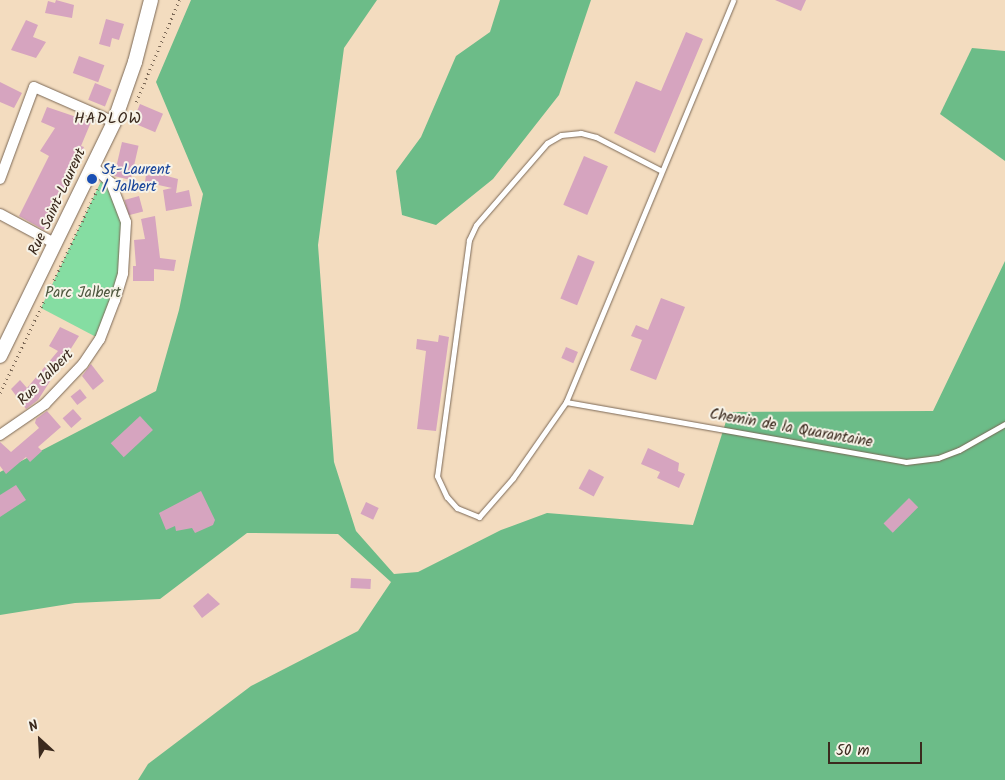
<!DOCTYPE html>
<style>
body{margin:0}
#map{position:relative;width:1005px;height:780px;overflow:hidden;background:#f3dcbf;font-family:Kalam,sans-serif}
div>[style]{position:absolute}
.green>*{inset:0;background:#85dda2}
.forest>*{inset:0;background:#6cbc88}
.building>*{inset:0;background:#d6a4bf;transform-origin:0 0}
.path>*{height:2.5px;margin-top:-1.25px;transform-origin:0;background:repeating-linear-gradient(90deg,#7b6856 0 1px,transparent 0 5px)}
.roads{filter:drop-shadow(0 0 1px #7b6856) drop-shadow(0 0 1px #7b6856)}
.lane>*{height:5px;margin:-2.5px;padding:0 2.5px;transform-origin:2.5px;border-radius:2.5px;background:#fff}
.street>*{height:10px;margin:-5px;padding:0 5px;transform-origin:5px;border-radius:5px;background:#fff}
.secondary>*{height:14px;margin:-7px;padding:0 7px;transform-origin:7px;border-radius:7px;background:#fff}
.dots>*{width:14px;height:14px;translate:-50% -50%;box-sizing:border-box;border:2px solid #f7f3e8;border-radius:50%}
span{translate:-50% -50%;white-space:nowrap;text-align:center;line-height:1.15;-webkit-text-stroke:4px #f7f3e8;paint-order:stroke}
.transit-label{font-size:15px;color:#164399}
.left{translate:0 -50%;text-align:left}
.street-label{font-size:15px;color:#3b2a1e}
.park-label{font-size:15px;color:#4e573f}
.neighbourhood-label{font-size:16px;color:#3b2a1e;letter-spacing:1px}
.north{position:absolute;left:15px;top:715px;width:50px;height:50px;-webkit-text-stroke:4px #f7f3e8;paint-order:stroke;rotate:335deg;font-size:14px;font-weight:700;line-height:20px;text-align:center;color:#3b2a1e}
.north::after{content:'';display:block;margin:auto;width:18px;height:22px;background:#3b2a1e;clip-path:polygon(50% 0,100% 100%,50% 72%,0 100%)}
.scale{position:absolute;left:828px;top:742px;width:94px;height:22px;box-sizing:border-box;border:2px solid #3b2a1e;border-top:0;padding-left:6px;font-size:15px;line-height:18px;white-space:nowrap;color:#3b2a1e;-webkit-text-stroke:4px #f7f3e8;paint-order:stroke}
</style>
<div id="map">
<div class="green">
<div style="clip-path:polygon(104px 175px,120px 200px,126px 247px,100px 339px,41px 308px)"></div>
</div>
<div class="forest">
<div style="clip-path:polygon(191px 0,377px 0,344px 48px,318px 245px,334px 462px,356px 531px,394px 574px,418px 572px,501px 530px,547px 513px,693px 525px,729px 412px,933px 411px,1005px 261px,1005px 780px,138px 780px,148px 764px,251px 686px,358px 631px,391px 582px,338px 534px,247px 533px,160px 599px,75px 603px,0 615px,0 472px,156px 391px,179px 310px,203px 194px,156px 82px)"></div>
<div style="clip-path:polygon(500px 0,591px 0,559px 95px,493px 179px,436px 225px,402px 215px,396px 171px,421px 137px,456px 56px,490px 32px)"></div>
<div style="clip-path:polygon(972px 48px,1005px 51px,1005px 161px,940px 114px)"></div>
</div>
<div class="building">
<div style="clip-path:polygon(56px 0,74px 5px,72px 18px,45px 13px,48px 1px,55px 3px)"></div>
<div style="clip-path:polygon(775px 0,806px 0,801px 11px)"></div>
<div style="clip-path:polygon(106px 19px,124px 24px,119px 40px,112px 38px,110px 47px,99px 44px)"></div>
<div style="clip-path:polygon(26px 20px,38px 25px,33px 37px,46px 42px,36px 58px,11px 50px)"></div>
<div style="clip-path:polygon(686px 32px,703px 39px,655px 153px,614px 133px,636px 81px,661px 91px)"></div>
<div style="left:79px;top:56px;width:27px;height:18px;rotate:20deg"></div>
<div style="clip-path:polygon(0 82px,22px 93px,14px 108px,0 102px)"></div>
<div style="left:95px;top:83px;width:18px;height:18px;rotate:22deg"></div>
<div style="left:140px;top:104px;width:25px;height:20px;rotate:23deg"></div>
<div style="clip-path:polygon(47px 107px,91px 122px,81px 146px,84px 147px,44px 230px,19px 216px,49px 156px,40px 151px,55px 128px,41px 122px)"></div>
<div style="left:122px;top:142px;width:17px;height:35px;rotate:13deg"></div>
<div style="left:584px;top:156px;width:26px;height:53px;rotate:23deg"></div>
<div style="clip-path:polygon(156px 173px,178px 179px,176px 193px,189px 190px,192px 206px,166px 211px,163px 190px,172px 188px,145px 182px,146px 175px,156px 176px)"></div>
<div style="left:139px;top:196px;width:16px;height:15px;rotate:75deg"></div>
<div style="clip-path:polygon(155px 216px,160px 258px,176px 260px,174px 271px,154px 269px,154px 281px,133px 281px,133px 266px,136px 266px,134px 240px,145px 239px,141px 219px)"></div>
<div style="left:578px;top:255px;width:18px;height:47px;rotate:22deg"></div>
<div style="clip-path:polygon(661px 298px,685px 307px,656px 380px,630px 370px,642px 340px,631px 336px,636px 325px,648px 330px)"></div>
<div style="clip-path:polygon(60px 327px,79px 336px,38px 400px,26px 409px,11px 389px,20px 380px,27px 388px,58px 351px,49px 346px)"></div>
<div style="clip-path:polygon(439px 335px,449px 337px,436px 431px,417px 429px,426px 351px,416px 349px,417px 339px,438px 342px)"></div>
<div style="left:566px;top:347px;width:13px;height:12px;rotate:23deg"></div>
<div style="clip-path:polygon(91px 364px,104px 381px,93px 390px,82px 376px)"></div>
<div style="left:80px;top:389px;width:11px;height:12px;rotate:52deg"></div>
<div style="left:73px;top:409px;width:13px;height:14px;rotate:48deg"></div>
<div style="clip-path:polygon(47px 411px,61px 427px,38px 447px,42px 451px,30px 462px,26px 457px,6px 474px,0 466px,0 442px,11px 452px,39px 428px,35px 423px,36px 419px)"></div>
<div style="left:140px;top:416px;width:19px;height:40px;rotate:47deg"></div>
<div style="clip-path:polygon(648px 448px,679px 463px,678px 471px,685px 474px,679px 488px,657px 478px,660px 472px,641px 464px)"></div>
<div style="left:589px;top:469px;width:17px;height:22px;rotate:28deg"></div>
<div style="clip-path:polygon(16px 485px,26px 500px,0 517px,0 495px)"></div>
<div style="clip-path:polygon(201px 491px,215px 520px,213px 525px,195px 533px,192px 528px,176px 531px,175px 526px,166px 530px,159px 513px)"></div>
<div style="left:909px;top:498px;width:13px;height:36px;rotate:45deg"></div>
<div style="left:366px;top:502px;width:14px;height:13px;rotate:25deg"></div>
<div style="left:351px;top:578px;width:20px;height:10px;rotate:3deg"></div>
<div style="clip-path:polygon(208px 593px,220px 604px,202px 618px,193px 606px)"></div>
</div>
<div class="path">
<div style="left:136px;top:102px;width:111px;rotate:-67.1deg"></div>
<div style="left:0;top:393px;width:230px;rotate:-64.5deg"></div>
</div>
<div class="roads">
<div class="lane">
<div style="left:660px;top:170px;width:72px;rotate:-152.7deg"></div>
<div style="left:596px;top:137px;width:16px;rotate:-165deg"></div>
<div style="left:581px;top:133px;width:20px;rotate:174deg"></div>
<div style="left:561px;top:135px;width:16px;rotate:150deg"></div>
<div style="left:547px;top:143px;width:108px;rotate:130.9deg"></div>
<div style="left:476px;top:225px;width:17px;rotate:115deg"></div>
<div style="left:469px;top:240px;width:238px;rotate:97.7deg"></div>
<div style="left:437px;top:476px;width:23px;rotate:65deg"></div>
<div style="left:447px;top:497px;width:15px;rotate:48deg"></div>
<div style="left:457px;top:508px;width:24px;rotate:22deg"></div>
<div style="left:479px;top:517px;width:52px;rotate:-48.9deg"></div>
<div style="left:513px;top:478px;width:93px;rotate:-55.1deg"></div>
<div style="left:566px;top:402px;width:435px;rotate:-67.4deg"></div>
<div style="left:566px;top:402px;width:345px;rotate:10deg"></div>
<div style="left:906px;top:462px;width:32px;rotate:-7deg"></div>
<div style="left:938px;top:458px;width:22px;rotate:-21deg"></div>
<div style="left:959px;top:450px;width:53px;rotate:-29.5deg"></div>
</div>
<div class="street">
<div style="left:0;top:179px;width:98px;rotate:-69.7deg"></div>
<div style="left:34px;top:87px;width:87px;rotate:23.6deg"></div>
<div style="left:0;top:214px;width:64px;rotate:28.2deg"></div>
<div style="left:0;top:435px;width:55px;rotate:-34.6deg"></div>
<div style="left:45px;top:404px;width:55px;rotate:-46.5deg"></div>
<div style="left:83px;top:364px;width:30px;rotate:-56deg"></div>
<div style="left:100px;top:339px;width:42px;rotate:-69deg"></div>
<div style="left:115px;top:300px;width:28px;rotate:-73deg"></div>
<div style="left:123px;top:273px;width:51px;rotate:-86.6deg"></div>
<div style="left:126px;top:222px;width:42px;rotate:-111deg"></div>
<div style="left:111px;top:183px;width:25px;rotate:-137deg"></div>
</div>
<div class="secondary">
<div style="left:0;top:356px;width:260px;rotate:-64deg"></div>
<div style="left:114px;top:122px;width:64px;rotate:-70.7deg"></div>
<div style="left:135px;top:62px;width:64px;rotate:-75.5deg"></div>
</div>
</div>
<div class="dots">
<div style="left:92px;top:179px;background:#1a4fb4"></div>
</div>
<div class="transit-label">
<span class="left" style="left:102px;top:179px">St-Laurent<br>/ Jalbert</span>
</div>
<div class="street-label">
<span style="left:58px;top:202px;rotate:-65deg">Rue Saint-Laurent</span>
<span style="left:46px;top:378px;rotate:-45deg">Rue Jalbert</span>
<span style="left:791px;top:429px;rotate:10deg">Chemin de la Quarantaine</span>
</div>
<div class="park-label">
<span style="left:83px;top:294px">Parc Jalbert</span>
</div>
<div class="neighbourhood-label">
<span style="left:108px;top:119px">HADLOW</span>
</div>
<div class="north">N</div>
<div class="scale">50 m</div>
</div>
